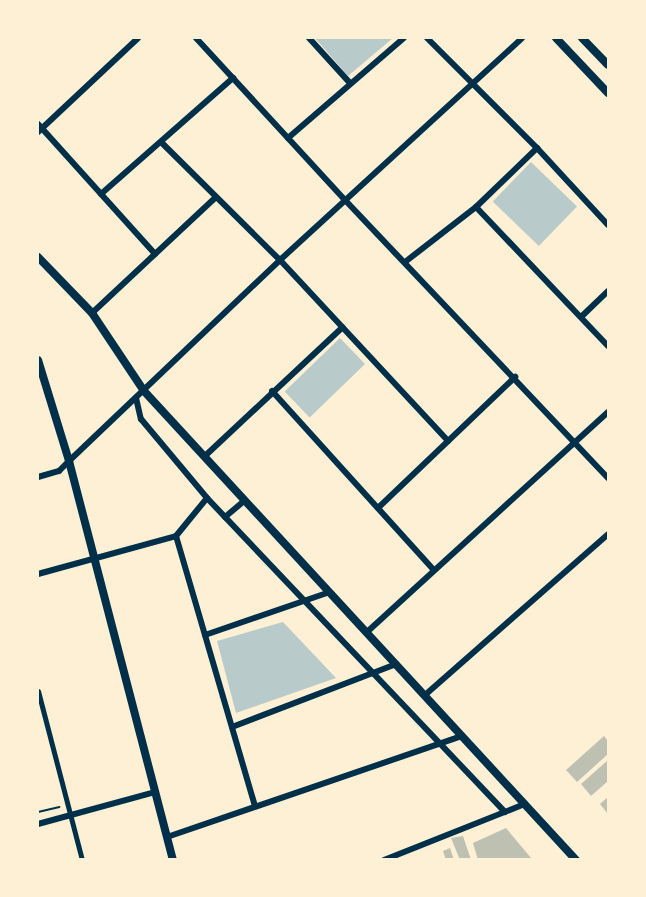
<!DOCTYPE html>
<style>
body{margin:0}
#map{position:relative;width:646px;height:897px;overflow:hidden;background:#fdf0d5;font-family:"PT Sans Narrow",sans-serif}
div>[style]{position:absolute}
.green>*{inset:0;background:#b9caca;transform-origin:0 0}
.building>*{inset:0;background:#bec0b2}
.path>*{height:2px;margin:-1px;padding:0 1px;transform-origin:1px;border-radius:1px;background:#003049}
.pedestrian>*{height:5px;margin:-2.5px;padding:0 2.5px;transform-origin:2.5px;border-radius:2.5px;background:#003049}
.minor>*{height:6px;margin:-3px;padding:0 3px;transform-origin:3px;border-radius:3px;background:#003049}
.tertiary>*{height:8px;margin:-4px;padding:0 4px;transform-origin:4px;border-radius:4px;background:#003049}
span{translate:-50% -50%;white-space:nowrap;text-align:center;line-height:1.15;-webkit-text-stroke:4.5px #fdf0d5;paint-order:stroke}
.frame{position:absolute;inset:0;border:39px solid #fdf0d5;pointer-events:none}
</style>
<div id="map">
<div class="green">
<div style="clip-path:polygon(315px 38px,393px 38px,348px 76px)"></div>
<div style="left:531px;top:162px;width:64px;height:55px;rotate:44deg"></div>
<div style="left:340px;top:338px;width:36px;height:77px;rotate:46deg"></div>
<div style="clip-path:polygon(283px 622px,336px 678px,236px 713px,217px 641px)"></div>
</div>
<div class="building">
<div style="clip-path:polygon(604px 736px,608px 741px,608px 754px,577px 782px,566px 770px)"></div>
<div style="clip-path:polygon(608px 760px,608px 781px,591px 796px,581px 784px)"></div>
<div style="clip-path:polygon(608px 797px,608px 814px,600px 804px)"></div>
<div style="clip-path:polygon(506px 828px,531px 858px,478px 860px,473px 843px)"></div>
<div style="clip-path:polygon(463px 836px,471px 860px,460px 860px,451px 838px)"></div>
<div style="clip-path:polygon(450px 848px,454px 860px,446px 860px,443px 851px)"></div>
</div>
<div class="path">
<div style="left:38px;top:812px;width:22px;rotate:-13deg"></div>
</div>
<div class="pedestrian">
<div style="left:38px;top:691px;width:175px;rotate:75.4deg"></div>
</div>
<div class="minor">
<div style="left:196px;top:38px;width:220px;rotate:47.4deg"></div>
<div style="left:345px;top:200px;width:383px;rotate:46.6deg"></div>
<div style="left:309px;top:38px;width:59px;rotate:47.7deg"></div>
<div style="left:427px;top:38px;width:156px;rotate:45deg"></div>
<div style="left:537px;top:148px;width:105px;rotate:47.3deg"></div>
<div style="left:38px;top:124px;width:175px;rotate:48deg"></div>
<div style="left:38px;top:132px;width:137px;rotate:-43.2deg"></div>
<div style="left:288px;top:138px;width:153px;rotate:-40.8deg"></div>
<div style="left:162px;top:143px;width:166px;rotate:44.8deg"></div>
<div style="left:280px;top:260px;width:247px;rotate:47.1deg"></div>
<div style="left:101px;top:194px;width:176px;rotate:-41.3deg"></div>
<div style="left:476px;top:207px;width:192px;rotate:46.5deg"></div>
<div style="left:405px;top:262px;width:90px;rotate:-37.8deg"></div>
<div style="left:476px;top:207px;width:85px;rotate:-44deg"></div>
<div style="left:92px;top:313px;width:168px;rotate:-43.1deg"></div>
<div style="left:581px;top:317px;width:37px;rotate:-44deg"></div>
<div style="left:272px;top:391px;width:241px;rotate:47.9deg"></div>
<div style="left:136px;top:398px;width:22px;rotate:77deg"></div>
<div style="left:141px;top:419px;width:103px;rotate:50.1deg"></div>
<div style="left:207px;top:498px;width:433px;rotate:46.5deg"></div>
<div style="left:206px;top:455px;width:187px;rotate:-43.1deg"></div>
<div style="left:38px;top:477px;width:22px;rotate:-16deg"></div>
<div style="left:59px;top:471px;width:14px;rotate:-45deg"></div>
<div style="left:69px;top:461px;width:291px;rotate:-43.6deg"></div>
<div style="left:280px;top:260px;width:328px;rotate:-42.5deg"></div>
<div style="left:378px;top:508px;width:190px;rotate:-43.7deg"></div>
<div style="left:225px;top:517px;width:26px;rotate:-40deg"></div>
<div style="left:176px;top:536px;width:281px;rotate:73.7deg"></div>
<div style="left:38px;top:574px;width:143px;rotate:-15.4deg"></div>
<div style="left:176px;top:536px;width:49px;rotate:-50.8deg"></div>
<div style="left:367px;top:632px;width:326px;rotate:-42.4deg"></div>
<div style="left:205px;top:635px;width:132px;rotate:-19deg"></div>
<div style="left:425px;top:695px;width:244px;rotate:-41.3deg"></div>
<div style="left:232px;top:727px;width:176px;rotate:-21deg"></div>
<div style="left:38px;top:824px;width:121px;rotate:-15.3deg"></div>
<div style="left:167px;top:837px;width:312px;rotate:-18.9deg"></div>
<div style="left:384px;top:860px;width:152px;rotate:-21.7deg"></div>
</div>
<div class="tertiary">
<div style="left:556px;top:38px;width:76px;rotate:46.6deg"></div>
<div style="left:582px;top:38px;width:37px;rotate:46deg"></div>
<div style="left:38px;top:257px;width:78px;rotate:46deg"></div>
<div style="left:92px;top:313px;width:94px;rotate:56.3deg"></div>
<div style="left:144px;top:391px;width:638px;rotate:47.35deg"></div>
<div style="left:38px;top:360px;width:106px;rotate:72.9deg"></div>
<div style="left:69px;top:461px;width:412px;rotate:75.4deg"></div>
</div>
<div class="frame"></div>
</div>
